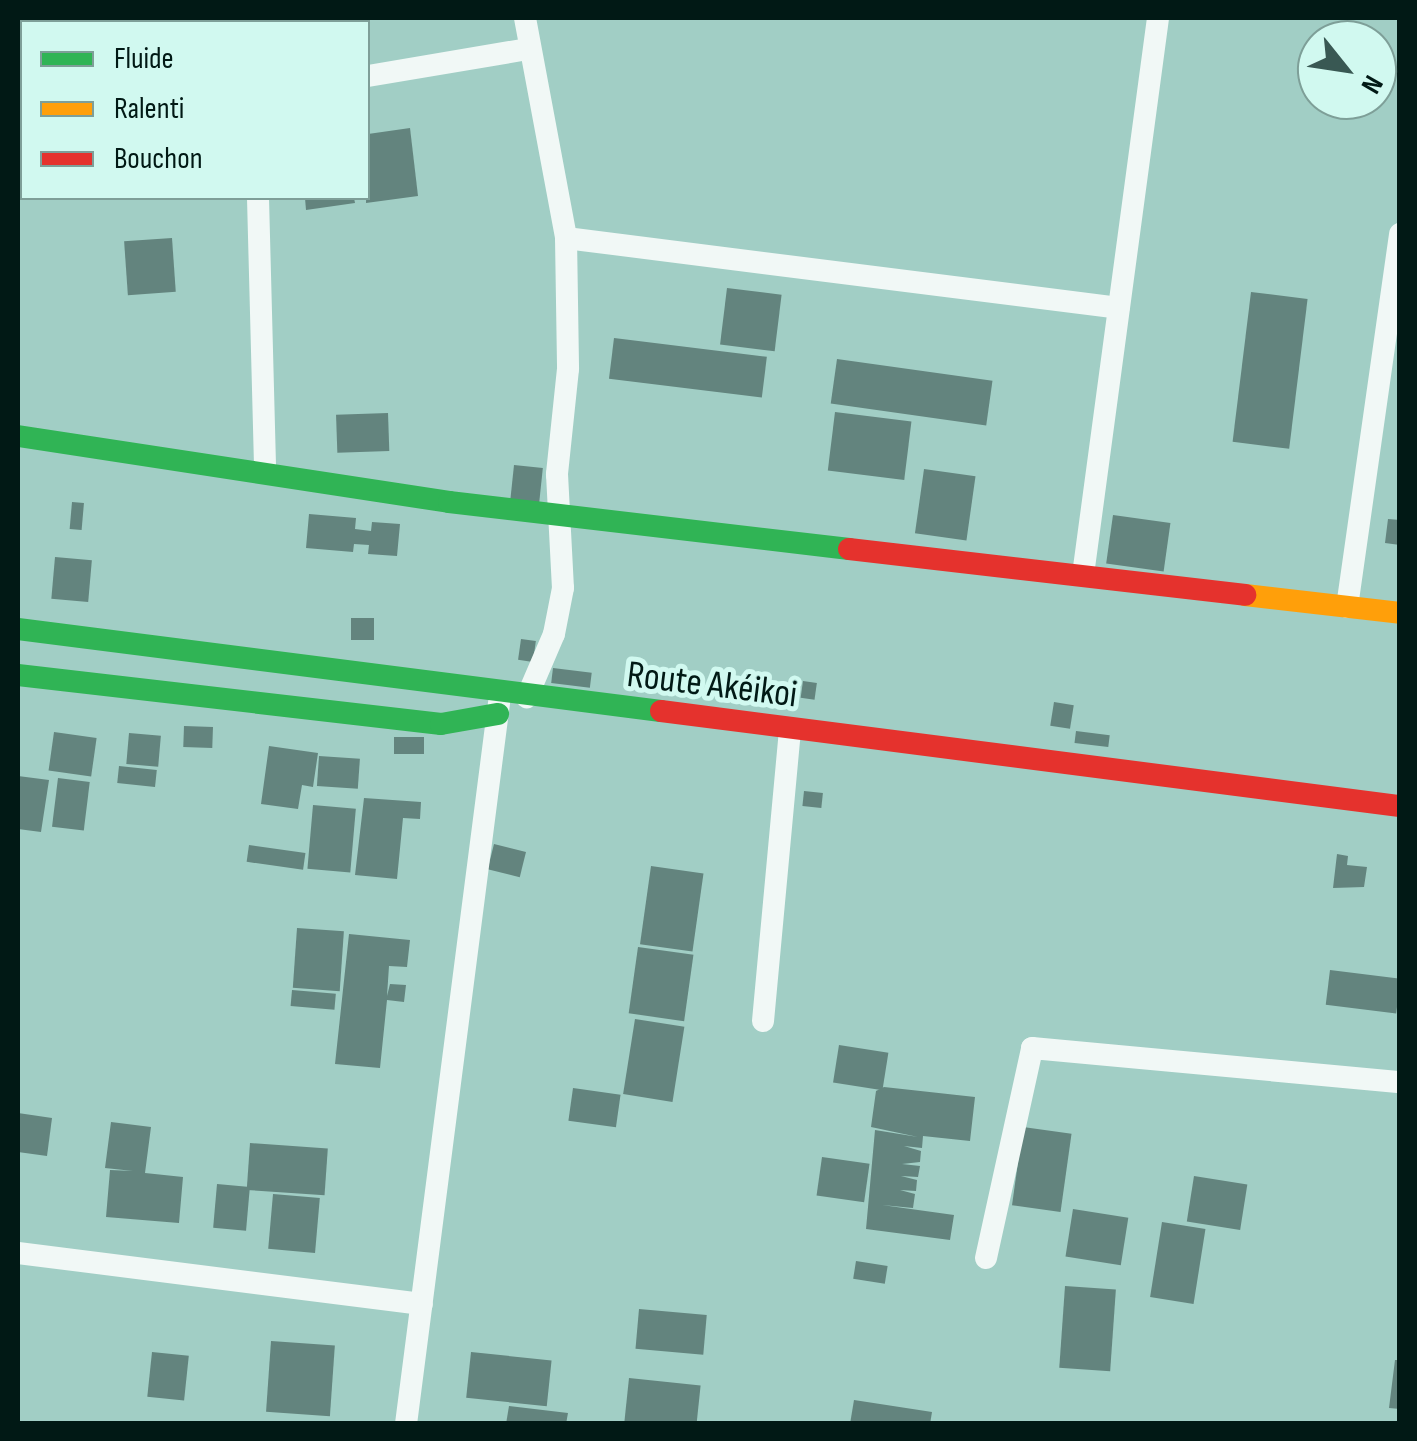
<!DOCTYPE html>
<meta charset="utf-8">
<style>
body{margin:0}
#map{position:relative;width:1417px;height:1441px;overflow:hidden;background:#a1cec5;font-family:"Sofia Sans Condensed",sans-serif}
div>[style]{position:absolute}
.building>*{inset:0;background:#63847e;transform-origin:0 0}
.street>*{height:22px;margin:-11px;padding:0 11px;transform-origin:11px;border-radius:11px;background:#f1f8f6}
.fast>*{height:22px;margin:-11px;padding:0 11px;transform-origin:11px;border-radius:11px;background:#30b455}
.slow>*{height:22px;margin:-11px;padding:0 11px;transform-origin:11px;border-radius:11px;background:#ff9f0a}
.jam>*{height:22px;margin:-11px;padding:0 11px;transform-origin:11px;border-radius:11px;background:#e5322d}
span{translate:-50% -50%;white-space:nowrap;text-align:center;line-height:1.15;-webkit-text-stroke:10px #d1f9f0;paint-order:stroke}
.street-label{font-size:38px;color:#011915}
.frame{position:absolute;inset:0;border:20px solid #011915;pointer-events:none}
.legend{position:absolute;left:20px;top:20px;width:350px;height:180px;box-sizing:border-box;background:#d1f9f0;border:2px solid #7e9f98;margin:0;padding:12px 18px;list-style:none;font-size:30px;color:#011915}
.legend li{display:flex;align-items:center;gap:20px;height:50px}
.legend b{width:50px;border:2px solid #7e9f98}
.north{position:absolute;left:1297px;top:20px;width:100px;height:100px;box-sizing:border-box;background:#d1f9f0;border:2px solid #7e9f98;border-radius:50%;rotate:120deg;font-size:28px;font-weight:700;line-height:40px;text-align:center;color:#011915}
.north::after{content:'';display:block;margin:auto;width:35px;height:45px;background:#395853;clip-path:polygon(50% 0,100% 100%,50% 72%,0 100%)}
</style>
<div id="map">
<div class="building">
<div style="clip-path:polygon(143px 18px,211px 18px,211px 20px,144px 22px)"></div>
<div style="clip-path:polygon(410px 128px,418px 196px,366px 203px,368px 134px)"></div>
<div style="clip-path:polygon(305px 198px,354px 198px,355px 203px,306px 210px)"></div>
<div style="left:172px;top:238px;width:54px;height:48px;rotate:86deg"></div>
<div style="left:727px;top:288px;width:55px;height:57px;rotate:7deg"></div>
<div style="left:1251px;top:292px;width:57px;height:151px;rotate:7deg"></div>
<div style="left:614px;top:338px;width:154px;height:41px;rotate:7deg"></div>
<div style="left:837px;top:359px;width:157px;height:45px;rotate:8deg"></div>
<div style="left:835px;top:412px;width:77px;height:59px;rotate:7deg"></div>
<div style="left:388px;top:413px;width:38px;height:52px;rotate:88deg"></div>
<div style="left:514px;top:465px;width:29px;height:36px;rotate:6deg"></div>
<div style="left:924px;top:469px;width:52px;height:65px;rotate:8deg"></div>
<div style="left:72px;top:502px;width:12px;height:27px;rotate:5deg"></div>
<div style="clip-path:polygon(309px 514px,356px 518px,355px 529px,371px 531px,372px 522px,400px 524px,397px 556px,368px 554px,369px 545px,354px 544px,353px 552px,306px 548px)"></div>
<div style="left:1113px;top:515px;width:58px;height:49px;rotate:8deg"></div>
<div style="clip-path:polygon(1388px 519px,1400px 520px,1400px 545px,1385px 543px)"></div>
<div style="left:55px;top:557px;width:37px;height:42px;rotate:5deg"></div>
<div style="left:374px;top:618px;width:22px;height:23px;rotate:90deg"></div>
<div style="left:521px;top:639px;width:15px;height:21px;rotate:8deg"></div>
<div style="left:553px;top:668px;width:39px;height:15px;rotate:7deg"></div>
<div style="left:803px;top:681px;width:14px;height:17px;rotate:8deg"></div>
<div style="left:1054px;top:702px;width:20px;height:24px;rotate:9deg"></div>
<div style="left:184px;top:726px;width:29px;height:21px;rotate:2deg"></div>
<div style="left:1076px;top:731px;width:34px;height:12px;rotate:7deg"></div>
<div style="left:54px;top:732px;width:43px;height:39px;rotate:8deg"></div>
<div style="left:129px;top:733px;width:32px;height:31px;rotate:5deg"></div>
<div style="left:394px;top:737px;width:30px;height:17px"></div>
<div style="clip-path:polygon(269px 746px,318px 753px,313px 787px,302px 785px,298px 809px,261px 804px)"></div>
<div style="left:319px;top:756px;width:41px;height:30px;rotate:4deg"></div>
<div style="left:119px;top:766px;width:38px;height:17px;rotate:6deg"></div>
<div style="clip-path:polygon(18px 776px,49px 780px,41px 832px,18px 829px)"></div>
<div style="left:58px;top:778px;width:32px;height:49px;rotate:7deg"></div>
<div style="left:804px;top:791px;width:19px;height:15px;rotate:6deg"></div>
<div style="clip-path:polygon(364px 798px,421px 802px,420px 819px,403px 818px,397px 879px,355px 875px)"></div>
<div style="left:313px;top:805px;width:43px;height:64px;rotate:5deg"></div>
<div style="left:494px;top:844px;width:33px;height:26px;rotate:14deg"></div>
<div style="left:249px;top:845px;width:57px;height:17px;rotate:8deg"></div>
<div style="clip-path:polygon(1337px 854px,1348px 856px,1347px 865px,1367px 867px,1364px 887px,1333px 888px)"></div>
<div style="left:651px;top:866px;width:53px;height:79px;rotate:8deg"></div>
<div style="left:297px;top:928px;width:47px;height:60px;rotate:4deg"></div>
<div style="clip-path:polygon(349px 934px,410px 940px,407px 967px,389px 966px,387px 996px,390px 984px,406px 985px,404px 1002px,387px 1000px,380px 1068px,335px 1064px)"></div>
<div style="left:638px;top:947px;width:56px;height:67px;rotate:8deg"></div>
<div style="left:1330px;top:970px;width:71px;height:35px;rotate:7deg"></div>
<div style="left:292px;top:990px;width:44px;height:16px;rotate:5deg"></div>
<div style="left:635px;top:1019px;width:50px;height:76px;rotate:9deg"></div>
<div style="left:839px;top:1045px;width:50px;height:38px;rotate:9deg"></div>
<div style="clip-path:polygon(884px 1087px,975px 1097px,970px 1141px,923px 1136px,922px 1148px,904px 1146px,921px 1151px,920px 1162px,902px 1164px,920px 1166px,918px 1177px,901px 1176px,917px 1180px,916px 1191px,900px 1190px,915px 1194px,913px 1208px,882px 1205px,954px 1215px,950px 1240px,866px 1229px,875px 1130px,918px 1137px,871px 1127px,876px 1091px)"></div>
<div style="left:573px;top:1088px;width:48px;height:33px;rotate:8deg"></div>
<div style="clip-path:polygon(18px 1113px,52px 1118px,47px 1156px,18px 1152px)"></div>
<div style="clip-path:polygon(111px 1122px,151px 1127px,145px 1173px,183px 1177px,179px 1223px,106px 1217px,110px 1170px,133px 1171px,105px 1168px)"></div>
<div style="left:1023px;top:1127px;width:49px;height:79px;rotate:8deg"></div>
<div style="left:250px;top:1143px;width:78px;height:47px;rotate:4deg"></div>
<div style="left:822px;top:1157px;width:48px;height:39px;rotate:8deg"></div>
<div style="left:1194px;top:1176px;width:54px;height:46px;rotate:9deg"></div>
<div style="left:217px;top:1184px;width:33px;height:44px;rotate:5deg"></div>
<div style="left:273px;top:1194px;width:47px;height:55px;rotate:5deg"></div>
<div style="left:1073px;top:1209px;width:56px;height:48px;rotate:9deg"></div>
<div style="left:1162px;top:1222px;width:44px;height:76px;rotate:9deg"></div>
<div style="left:856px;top:1261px;width:32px;height:18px;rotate:9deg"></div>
<div style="left:1065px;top:1286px;width:51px;height:82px;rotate:4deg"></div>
<div style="left:639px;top:1309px;width:68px;height:40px;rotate:5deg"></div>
<div style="left:271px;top:1341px;width:64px;height:71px;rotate:4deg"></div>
<div style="left:152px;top:1352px;width:37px;height:45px;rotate:6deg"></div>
<div style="left:471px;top:1352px;width:81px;height:46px;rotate:6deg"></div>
<div style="clip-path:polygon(1395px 1360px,1400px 1360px,1400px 1409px,1389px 1408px)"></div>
<div style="left:629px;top:1378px;width:72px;height:44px;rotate:6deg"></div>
<div style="clip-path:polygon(854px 1400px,932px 1412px,930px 1424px,850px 1424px)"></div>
<div style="clip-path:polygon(509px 1406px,568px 1413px,566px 1424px,506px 1424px)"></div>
</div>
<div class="street">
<div style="left:525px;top:18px;width:224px;rotate:79.4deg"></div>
<div style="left:566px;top:238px;width:131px;rotate:89.1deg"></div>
<div style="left:568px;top:369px;width:106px;rotate:96deg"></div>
<div style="left:557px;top:474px;width:114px;rotate:87deg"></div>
<div style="left:563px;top:588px;width:47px;rotate:101.1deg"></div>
<div style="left:554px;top:634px;width:69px;rotate:113.2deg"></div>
<div style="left:368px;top:76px;width:162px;rotate:-9.6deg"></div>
<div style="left:18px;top:136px;width:4px"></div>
<div style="left:258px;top:198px;width:272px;rotate:88.5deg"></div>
<div style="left:566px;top:238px;width:557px;rotate:7.21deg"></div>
<div style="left:1083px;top:575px;width:562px;rotate:-82.33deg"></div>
<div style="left:1347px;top:607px;width:377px;rotate:-81.9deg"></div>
<div style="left:763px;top:1021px;width:292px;rotate:-84.7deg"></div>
<div style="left:18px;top:1253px;width:407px;rotate:7.2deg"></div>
<div style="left:986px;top:1258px;width:215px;rotate:-77.6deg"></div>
<div style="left:1032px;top:1048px;width:370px;rotate:5.3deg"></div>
<div style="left:406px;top:1424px;width:727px;rotate:-82.65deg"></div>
</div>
<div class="fast">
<div style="left:18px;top:436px;width:436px;rotate:8.7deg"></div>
<div style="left:449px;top:502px;width:403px;rotate:6.7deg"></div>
<div style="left:18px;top:629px;width:648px;rotate:7.27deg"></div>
<div style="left:18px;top:675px;width:426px;rotate:6.6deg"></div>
<div style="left:441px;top:724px;width:58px;rotate:-10deg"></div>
</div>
<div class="slow">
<div style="left:1245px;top:595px;width:156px;rotate:6.6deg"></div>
</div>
<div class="jam">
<div style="left:849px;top:549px;width:399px;rotate:6.6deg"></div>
<div style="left:661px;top:711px;width:745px;rotate:7.33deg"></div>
</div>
<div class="street-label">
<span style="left:712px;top:685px;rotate:7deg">Route Akéikoi</span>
</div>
<div class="frame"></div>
<ul class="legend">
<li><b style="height:12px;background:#30b455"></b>Fluide</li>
<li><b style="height:12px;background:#ff9f0a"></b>Ralenti</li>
<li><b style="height:12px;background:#e5322d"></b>Bouchon</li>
</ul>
<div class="north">N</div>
</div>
